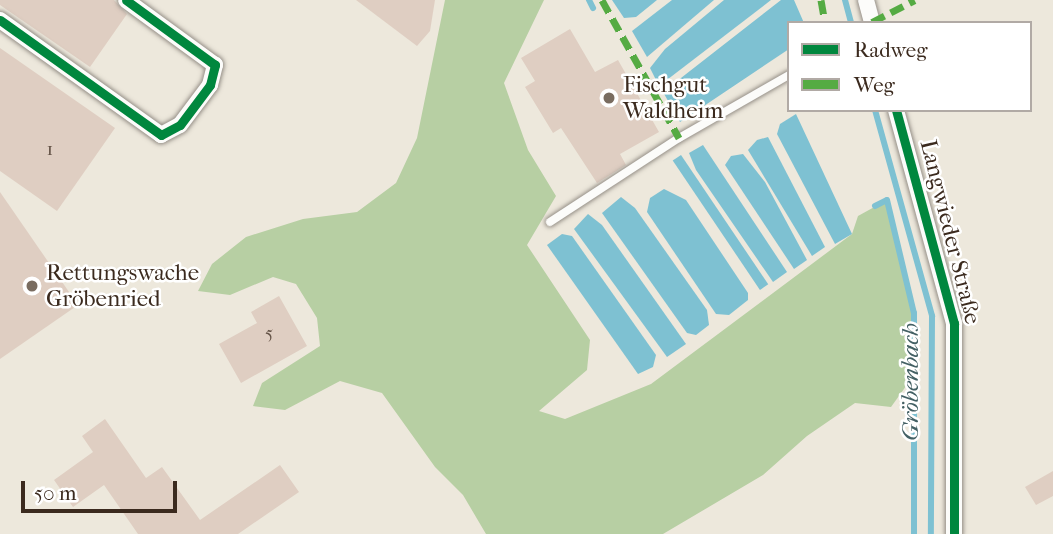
<!DOCTYPE html>
<meta charset="utf-8">
<style>
body{margin:0}
#map{position:relative;width:1053px;height:534px;overflow:hidden;background:#ede8dc;font-family:"IM FELL French Canon",serif}
div>[style]{position:absolute}
.forest>*{inset:0;background:#b7cfa3}
.water>*{inset:0;background:#7ec1d2;transform-origin:0 0}
.stream>*{height:6px;margin:-3px;padding:0 3px;transform-origin:3px;border-radius:3px;background:#7ec1d2}
.building>*{inset:0;background:#dfcec2}
.roads{filter:drop-shadow(0 0 2px #969088) drop-shadow(0 0 2px #969088)}
.service>*{height:8px;margin:-4px;padding:0 4px;transform-origin:4px;border-radius:4px;background:#fcfcfa}
.minor>*{height:16px;margin:-8px;padding:0 8px;transform-origin:8px;border-radius:8px;background:#fcfcfa}
.quiet>*{height:7px;margin-top:-3.5px;transform-origin:0;background:repeating-linear-gradient(90deg,#55ab43 0 14px,transparent 0 21px)}
.cycleway>*{height:9px;margin:-4.5px;padding:0 4.5px;transform-origin:4.5px;border-radius:4.5px;background:#00873e}
.dots>*{width:19px;height:19px;translate:-50% -50%;box-sizing:border-box;border:4px solid #fff;border-radius:50%}
span{translate:-50% -50%;white-space:nowrap;text-align:center;line-height:1.15;-webkit-text-stroke:5px #fff;paint-order:stroke}
.number-label{font-size:19px;color:#645347}
.number-label span{-webkit-text-stroke-width:0}
.poi-label{font-size:23px;color:#3b2a1e}
.left{translate:0 -50%;text-align:left}
.street-label{font-size:23px;color:#3b2a1e}
.water-label{font-size:24px;color:#436064;font-style:italic}
.legend{position:absolute;left:787px;top:21px;width:245px;height:91px;box-sizing:border-box;background:#fff;border:2px solid #b1aaa5;margin:0;padding:9px 12px;list-style:none;font-size:21px;color:#3b2a1e}
.legend li{display:flex;align-items:center;gap:14px;height:35px}
.legend b{width:35px;border:2px solid #b1aaa5}
.scale{position:absolute;left:21px;top:481px;width:156px;height:32px;box-sizing:border-box;border:4px solid #3b2a1e;border-top:0;padding-left:9px;font-size:21px;line-height:24px;white-space:nowrap;color:#3b2a1e;-webkit-text-stroke:5px #fff;paint-order:stroke}
</style>
<div id="map">
<div class="forest">
<div style="clip-path:polygon(445px 0,544px 0,504px 83px,528px 150px,556px 196px,527px 245px,590px 340px,587px 370px,539px 411px,565px 419px,651px 384px,852px 234px,858px 216px,887px 200px,914px 313px,914px 375px,891px 407px,855px 403px,807px 436px,763px 475px,663px 534px,486px 534px,463px 495px,435px 467px,382px 393px,340px 381px,285px 410px,253px 406px,262px 383px,320px 346px,317px 318px,296px 284px,273px 277px,230px 295px,198px 291px,212px 264px,246px 237px,303px 219px,357px 212px,396px 183px,417px 138px)"></div>
</div>
<div class="water">
<div style="clip-path:polygon(612px 0,657px 0,636px 17px,624px 18px)"></div>
<div style="clip-path:polygon(672px 0,714px 0,647px 57px,632px 31px)"></div>
<div style="clip-path:polygon(724px 0,771px 0,659px 86px,650px 68px,665px 49px)"></div>
<div style="clip-path:polygon(781px 0,794px 0,804px 23px,789px 23px,789px 49px,680px 122px,663px 92px)"></div>
<div style="clip-path:polygon(796px 114px,852px 234px,835px 244px,777px 134px,780px 124px)"></div>
<div style="clip-path:polygon(768px 137px,825px 247px,812px 256px,748px 150px,757px 140px)"></div>
<div style="clip-path:polygon(703px 145px,787px 272px,773px 282px,696px 170px,689px 153px)"></div>
<div style="clip-path:polygon(743px 154px,765px 182px,807px 260px,794px 269px,725px 165px,731px 156px)"></div>
<div style="left:681px;top:155px;width:156px;height:10px;rotate:56deg"></div>
<div style="clip-path:polygon(664px 189px,686px 200px,748px 293px,748px 300px,729px 315px,716px 314px,647px 212px,650px 198px)"></div>
<div style="clip-path:polygon(621px 197px,635px 208px,707px 310px,709px 325px,696px 335px,687px 333px,602px 213px)"></div>
<div style="clip-path:polygon(588px 214px,602px 225px,686px 344px,667px 357px,574px 229px)"></div>
<div style="clip-path:polygon(562px 234px,572px 236px,656px 355px,653px 367px,638px 374px,547px 245px)"></div>
</div>
<div class="stream">
<div style="left:589px;top:0;width:9px;rotate:63deg"></div>
<div style="left:845px;top:0;width:24px;rotate:75deg"></div>
<div style="left:875px;top:110px;width:214px;rotate:74.5deg"></div>
<div style="left:932px;top:316px;width:218px;rotate:90.3deg"></div>
<div style="left:875px;top:206px;width:13px;rotate:-27deg"></div>
<div style="left:887px;top:200px;width:116px;rotate:76.6deg"></div>
<div style="left:914px;top:313px;width:221px;rotate:90deg"></div>
</div>
<div class="building">
<div style="clip-path:polygon(0 0,114px 0,127px 14px,90px 67px,0 5px)"></div>
<div style="clip-path:polygon(356px 0,435px 0,430px 31px,417px 46px)"></div>
<div style="clip-path:polygon(570px 29px,595px 72px,618px 60px,659px 132px,620px 154px,626px 165px,597px 183px,561px 128px,553px 133px,525px 87px,535px 81px,521px 58px)"></div>
<div style="clip-path:polygon(0 48px,115px 128px,57px 211px,0 171px)"></div>
<div style="clip-path:polygon(0 192px,78px 305px,0 359px)"></div>
<div style="clip-path:polygon(279px 296px,307px 346px,241px 383px,219px 344px,257px 323px,251px 312px)"></div>
<div style="clip-path:polygon(105px 419px,146px 478px,162px 467px,200px 520px,280px 465px,299px 492px,238px 534px,138px 534px,104px 485px,73px 507px,54px 480px,93px 452px,82px 436px)"></div>
<div style="clip-path:polygon(1053px 471px,1053px 496px,1036px 505px,1025px 487px)"></div>
</div>
<div class="roads">
<div class="service">
<div style="left:550px;top:222px;width:154px;rotate:-33.1deg"></div>
<div style="left:679px;top:138px;width:127px;rotate:-29.8deg"></div>
</div>
<div class="minor">
<div style="left:866px;top:0;width:24px;rotate:75deg"></div>
<div style="left:0;top:20px;width:198px;rotate:35.5deg"></div>
<div style="left:161px;top:135px;width:21px;rotate:-28deg"></div>
<div style="left:180px;top:125px;width:50px;rotate:-53.1deg"></div>
<div style="left:210px;top:85px;width:21px;rotate:-76deg"></div>
<div style="left:215px;top:65px;width:110px;rotate:-143.9deg"></div>
<div style="left:896px;top:110px;width:221px;rotate:74.8deg"></div>
<div style="left:954px;top:323px;width:211px;rotate:90deg"></div>
</div>
</div>
<div class="quiet">
<div style="left:602px;top:0;width:158px;rotate:60.8deg"></div>
<div style="left:821px;top:0;width:23px;rotate:80deg"></div>
<div style="left:872px;top:22px;width:48px;rotate:-27.1deg"></div>
</div>
<div class="cycleway">
<div style="left:0;top:20px;width:198px;rotate:35.5deg"></div>
<div style="left:161px;top:135px;width:21px;rotate:-28deg"></div>
<div style="left:180px;top:125px;width:50px;rotate:-53.1deg"></div>
<div style="left:210px;top:85px;width:21px;rotate:-76deg"></div>
<div style="left:215px;top:65px;width:110px;rotate:-143.9deg"></div>
<div style="left:896px;top:110px;width:221px;rotate:74.8deg"></div>
<div style="left:954px;top:323px;width:211px;rotate:90deg"></div>
</div>
<div class="dots">
<div style="left:609px;top:98px;background:#796c60"></div>
<div style="left:32px;top:286px;background:#796c60"></div>
</div>
<div class="number-label">
<span style="left:50px;top:150px">1</span>
<span style="left:269px;top:334px">5</span>
</div>
<div class="poi-label">
<span class="left" style="left:623px;top:98px">Fischgut<br>Waldheim</span>
<span class="left" style="left:46px;top:286px">Rettungswache<br>Gröbenried</span>
</div>
<div class="street-label">
<span style="left:950px;top:232px;rotate:76deg">Langwieder Straße</span>
</div>
<div class="water-label">
<span style="left:911px;top:382px;rotate:-90deg">Gröbenbach</span>
</div>
<ul class="legend">
<li><b style="height:9px;background:#00873e"></b>Radweg</li>
<li><b style="height:9px;background:#55ab43"></b>Weg</li>
</ul>
<div class="scale">50 m</div>
</div>
